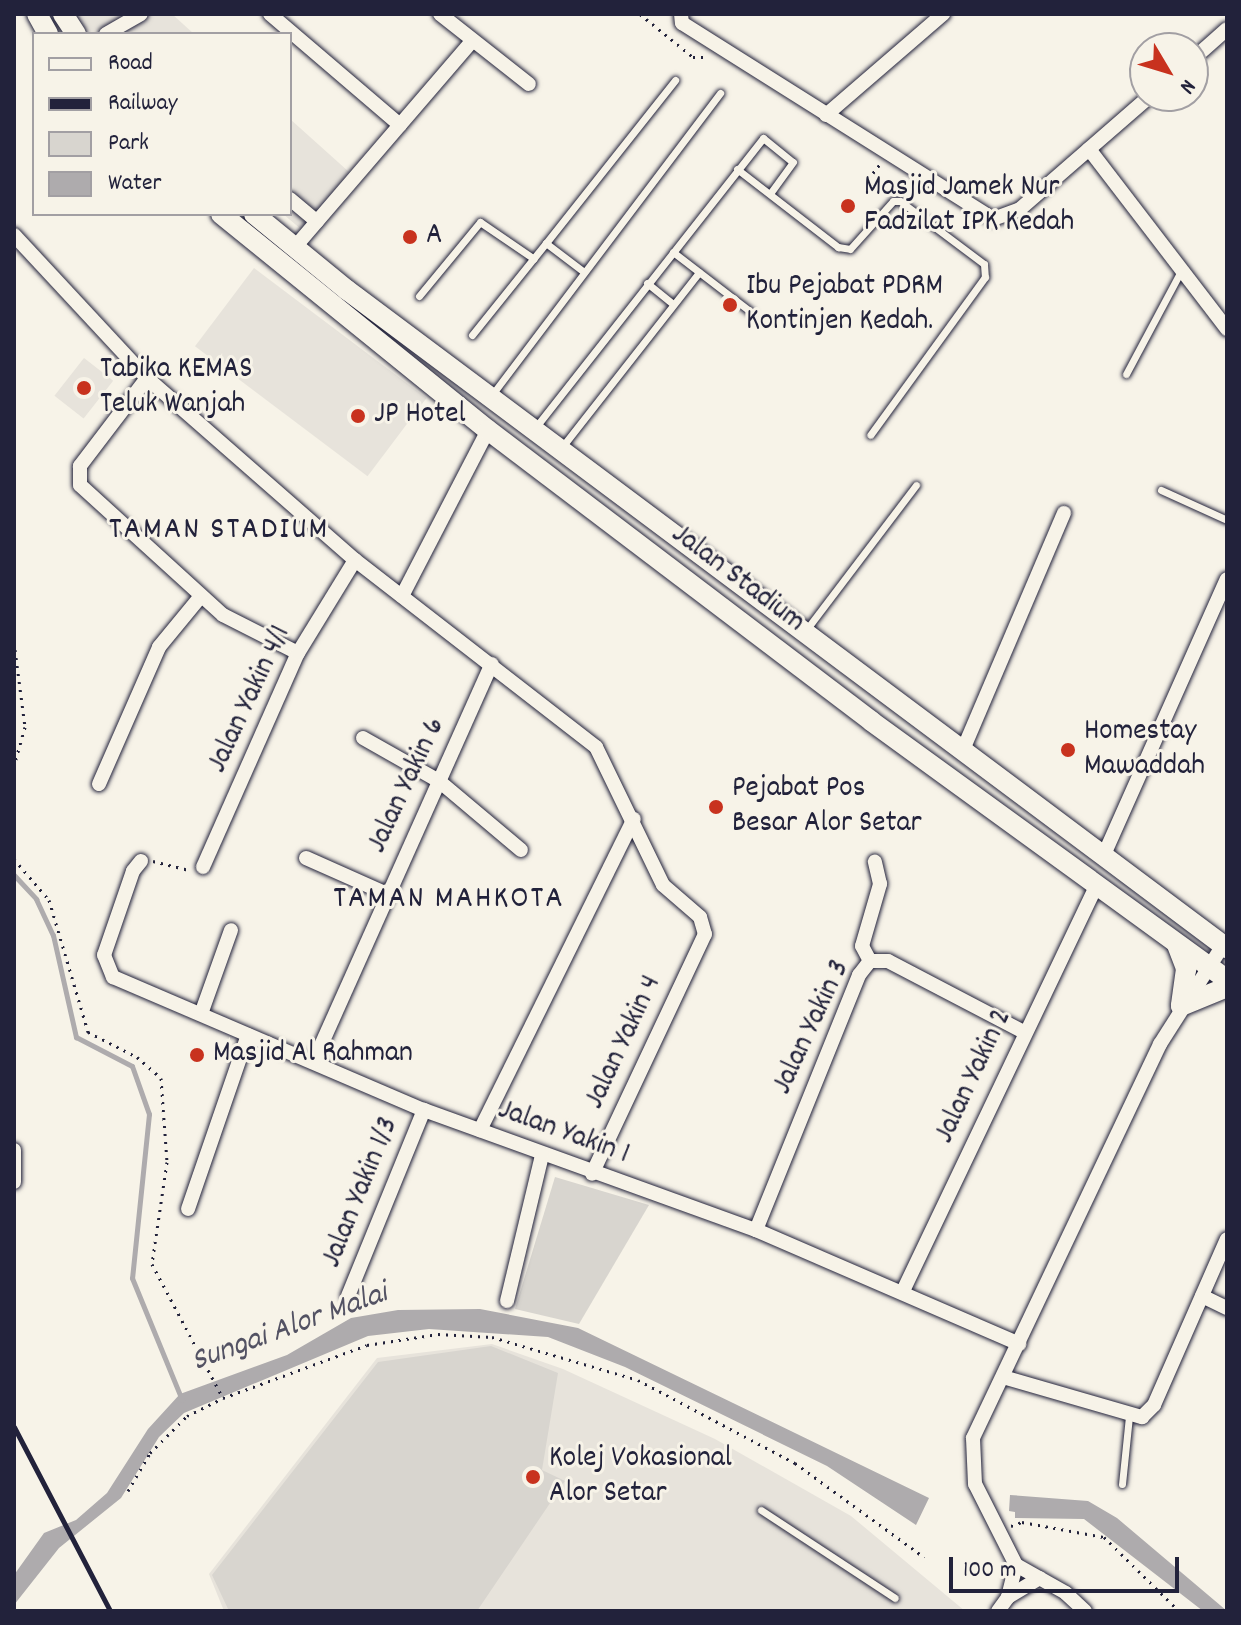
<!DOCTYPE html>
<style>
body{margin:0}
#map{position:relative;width:1241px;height:1625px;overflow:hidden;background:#f7f3e8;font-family:Dekko,sans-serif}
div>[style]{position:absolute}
.built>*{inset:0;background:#e7e3db;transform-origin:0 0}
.green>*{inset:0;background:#d8d5cf}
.water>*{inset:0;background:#aeabad}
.stream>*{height:5px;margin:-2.5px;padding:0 2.5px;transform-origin:2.5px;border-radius:2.5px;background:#aeabad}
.path>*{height:3px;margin-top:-1.5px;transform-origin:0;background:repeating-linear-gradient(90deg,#22223b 0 2px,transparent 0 8px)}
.roads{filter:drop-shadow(0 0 2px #22223b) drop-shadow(0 0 2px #22223b)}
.lane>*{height:7px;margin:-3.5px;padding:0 3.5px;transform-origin:3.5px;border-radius:3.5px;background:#f7f3e8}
.street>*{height:14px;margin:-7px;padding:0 7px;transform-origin:7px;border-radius:7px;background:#f7f3e8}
.secondary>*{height:20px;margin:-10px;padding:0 10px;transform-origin:10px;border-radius:10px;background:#f7f3e8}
.rail>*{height:5px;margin:-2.5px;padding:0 2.5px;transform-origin:2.5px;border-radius:2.5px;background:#22223b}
.dots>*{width:22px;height:22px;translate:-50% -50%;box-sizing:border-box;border:4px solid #f7f3e8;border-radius:50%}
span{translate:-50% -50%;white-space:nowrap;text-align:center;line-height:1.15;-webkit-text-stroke:6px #f7f3e8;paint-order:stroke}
.poi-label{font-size:30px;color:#22223b}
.left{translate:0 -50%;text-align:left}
.street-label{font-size:30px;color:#22223b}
.neighbourhood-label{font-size:32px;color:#22223b;letter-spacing:2px}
.water-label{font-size:32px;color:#535263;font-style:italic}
.frame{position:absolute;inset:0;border:16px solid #22223b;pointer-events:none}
.legend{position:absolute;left:32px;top:32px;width:260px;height:184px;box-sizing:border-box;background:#f7f3e8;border:2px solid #a29fa3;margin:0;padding:10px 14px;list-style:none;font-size:24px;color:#22223b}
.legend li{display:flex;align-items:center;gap:16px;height:40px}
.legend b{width:40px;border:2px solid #a29fa3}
.north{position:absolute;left:1129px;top:32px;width:80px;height:80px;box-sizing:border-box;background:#f7f3e8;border:2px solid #a29fa3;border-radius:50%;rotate:128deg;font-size:22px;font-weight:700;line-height:32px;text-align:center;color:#22223b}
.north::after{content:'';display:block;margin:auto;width:28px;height:36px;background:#c8321e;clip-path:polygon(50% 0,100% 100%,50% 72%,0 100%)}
.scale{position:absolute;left:949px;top:1557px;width:230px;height:36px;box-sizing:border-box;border:4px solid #22223b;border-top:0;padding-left:10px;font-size:24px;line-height:28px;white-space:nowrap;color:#22223b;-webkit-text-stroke:6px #f7f3e8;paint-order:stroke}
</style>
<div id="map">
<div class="built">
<div style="clip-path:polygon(75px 14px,172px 14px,194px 34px,88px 34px)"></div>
<div style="clip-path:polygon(290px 119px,358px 180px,308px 235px,283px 214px,290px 214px)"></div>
<div style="left:254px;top:268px;width:216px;height:98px;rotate:37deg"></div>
<div style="left:84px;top:358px;width:37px;height:48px;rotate:38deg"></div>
<div style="clip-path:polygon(492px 1344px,563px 1369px,715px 1439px,851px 1516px,965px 1611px,224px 1611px,209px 1574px,377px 1358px)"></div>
</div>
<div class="green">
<div style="clip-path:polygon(555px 1177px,649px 1205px,579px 1324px,515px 1309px)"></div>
<div style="clip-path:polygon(491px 1346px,558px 1373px,542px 1470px,565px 1481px,477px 1611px,229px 1611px,212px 1575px,378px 1362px)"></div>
</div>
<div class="water">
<div style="clip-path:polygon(480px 1309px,578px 1328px,929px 1498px,916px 1525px,827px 1466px,625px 1367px,548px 1337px,429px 1329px,368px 1336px,184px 1413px,159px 1437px,121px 1498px,59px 1548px,14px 1605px,14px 1575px,44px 1533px,76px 1520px,107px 1493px,148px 1429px,180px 1394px,287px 1355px,351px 1318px,398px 1310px)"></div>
<div style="clip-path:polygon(1010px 1495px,1088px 1501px,1117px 1518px,1227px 1611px,1203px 1611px,1084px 1519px,1015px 1518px,1015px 1512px,1009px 1511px)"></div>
</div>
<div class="stream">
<div style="left:14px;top:875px;width:33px;rotate:47deg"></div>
<div style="left:36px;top:899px;width:40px;rotate:65deg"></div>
<div style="left:53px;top:935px;width:105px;rotate:77.3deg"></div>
<div style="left:76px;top:1037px;width:63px;rotate:27.4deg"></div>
<div style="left:132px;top:1066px;width:51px;rotate:70.5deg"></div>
<div style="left:149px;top:1114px;width:165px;rotate:95.9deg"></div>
<div style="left:132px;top:1278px;width:132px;rotate:67.7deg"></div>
</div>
<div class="path">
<div style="left:640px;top:14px;width:68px;rotate:39.1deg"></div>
<div style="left:693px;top:57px;width:16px"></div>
<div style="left:873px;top:173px;width:11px;rotate:-52deg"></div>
<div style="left:14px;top:642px;width:86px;rotate:82.6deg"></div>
<div style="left:25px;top:727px;width:41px;rotate:105.8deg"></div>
<div style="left:14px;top:859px;width:54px;rotate:49.5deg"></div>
<div style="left:49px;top:900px;width:138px;rotate:73.5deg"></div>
<div style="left:88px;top:1032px;width:55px;rotate:27deg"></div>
<div style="left:137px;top:1057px;width:32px;rotate:41deg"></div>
<div style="left:161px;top:1078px;width:84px;rotate:85.9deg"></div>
<div style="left:167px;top:1162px;width:103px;rotate:98.4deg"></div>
<div style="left:152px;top:1264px;width:152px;rotate:62.1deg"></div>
<div style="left:153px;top:861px;width:36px;rotate:14deg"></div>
<div style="left:128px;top:1491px;width:44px;rotate:-59.9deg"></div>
<div style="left:150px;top:1453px;width:52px;rotate:-45deg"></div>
<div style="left:187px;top:1416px;width:40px;rotate:-26.6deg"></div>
<div style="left:223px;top:1398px;width:153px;rotate:-20.2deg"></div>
<div style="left:367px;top:1345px;width:72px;rotate:-8.8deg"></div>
<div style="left:438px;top:1334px;width:54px;rotate:3.2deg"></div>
<div style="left:492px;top:1337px;width:152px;rotate:16.4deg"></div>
<div style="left:638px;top:1380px;width:178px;rotate:27.9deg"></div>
<div style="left:795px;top:1463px;width:160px;rotate:36.1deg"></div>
<div style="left:1011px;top:1526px;width:12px;rotate:-20deg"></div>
<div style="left:1022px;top:1522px;width:83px;rotate:10.4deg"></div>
<div style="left:1104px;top:1537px;width:105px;rotate:44.6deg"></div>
</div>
<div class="roads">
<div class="lane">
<div style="left:737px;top:169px;width:128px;rotate:37.7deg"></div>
<div style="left:838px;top:247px;width:12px;rotate:9deg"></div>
<div style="left:850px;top:249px;width:64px;rotate:-48.1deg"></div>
<div style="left:893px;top:201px;width:7px"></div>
<div style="left:900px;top:201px;width:105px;rotate:36.9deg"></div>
<div style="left:984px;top:264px;width:13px;rotate:86deg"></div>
<div style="left:985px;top:277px;width:195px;rotate:126deg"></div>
<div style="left:673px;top:252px;width:98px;rotate:37.6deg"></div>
<div style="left:584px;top:272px;width:48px;rotate:-142.7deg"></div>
<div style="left:546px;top:243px;width:208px;rotate:-51.6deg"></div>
<div style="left:647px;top:283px;width:33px;rotate:39deg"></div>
<div style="left:419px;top:296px;width:96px;rotate:-50.5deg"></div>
<div style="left:480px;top:222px;width:65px;rotate:34.4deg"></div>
<div style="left:472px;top:335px;width:118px;rotate:-51.2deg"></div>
<div style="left:1126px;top:374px;width:117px;rotate:-61.9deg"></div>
<div style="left:491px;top:396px;width:380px;rotate:-52.9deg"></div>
<div style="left:535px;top:428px;width:369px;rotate:-51.8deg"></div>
<div style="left:763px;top:138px;width:38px;rotate:39deg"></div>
<div style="left:793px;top:162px;width:39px;rotate:126deg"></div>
<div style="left:562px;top:447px;width:222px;rotate:-51.9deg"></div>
<div style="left:1161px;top:490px;width:72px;rotate:24.4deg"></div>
<div style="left:806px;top:630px;width:182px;rotate:-52.8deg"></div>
<div style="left:1122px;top:1484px;width:68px;rotate:-84.1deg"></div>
<div style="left:761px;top:1510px;width:160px;rotate:33.3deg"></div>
</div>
<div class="street">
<div style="left:270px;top:14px;width:171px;rotate:40.5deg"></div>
<div style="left:440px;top:14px;width:113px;rotate:38.2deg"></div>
<div style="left:681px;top:14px;width:9px;rotate:84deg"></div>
<div style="left:682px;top:23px;width:368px;rotate:32.2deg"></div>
<div style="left:993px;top:219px;width:29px;rotate:-20deg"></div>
<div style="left:1020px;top:209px;width:172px;rotate:-41deg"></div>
<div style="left:106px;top:34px;width:40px;rotate:-29.7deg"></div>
<div style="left:1193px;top:59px;width:45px;rotate:-41.4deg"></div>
<div style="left:826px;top:115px;width:155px;rotate:-40.8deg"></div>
<div style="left:1089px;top:149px;width:227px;rotate:52.5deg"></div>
<div style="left:290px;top:199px;width:35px;rotate:40deg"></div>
<div style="left:14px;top:235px;width:195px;rotate:47.1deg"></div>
<div style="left:147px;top:378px;width:276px;rotate:41.2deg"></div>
<div style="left:355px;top:560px;width:305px;rotate:37.8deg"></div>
<div style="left:596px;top:747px;width:153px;rotate:64.1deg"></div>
<div style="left:663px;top:885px;width:49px;rotate:40.9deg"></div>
<div style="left:700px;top:917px;width:18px;rotate:74deg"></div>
<div style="left:705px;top:934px;width:265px;rotate:115.2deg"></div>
<div style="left:295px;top:247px;width:272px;rotate:-49.3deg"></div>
<div style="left:147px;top:378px;width:111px;rotate:127.3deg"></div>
<div style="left:80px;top:466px;width:19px;rotate:90deg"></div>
<div style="left:80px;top:485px;width:193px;rotate:42.3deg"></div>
<div style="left:223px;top:615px;width:84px;rotate:26.9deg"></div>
<div style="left:402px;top:596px;width:187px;rotate:-62.6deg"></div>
<div style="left:363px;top:738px;width:87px;rotate:29.5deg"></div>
<div style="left:439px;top:781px;width:107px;rotate:40.1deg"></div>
<div style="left:962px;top:752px;width:260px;rotate:-66.9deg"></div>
<div style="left:99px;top:784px;width:150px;rotate:-66.3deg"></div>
<div style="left:159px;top:647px;width:66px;rotate:-50.5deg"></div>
<div style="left:1103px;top:857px;width:304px;rotate:-66deg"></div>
<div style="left:306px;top:858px;width:89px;rotate:24deg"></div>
<div style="left:141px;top:861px;width:13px;rotate:129deg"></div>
<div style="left:133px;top:871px;width:89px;rotate:109deg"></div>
<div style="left:104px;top:955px;width:24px;rotate:68deg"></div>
<div style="left:113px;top:977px;width:338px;rotate:23.2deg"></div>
<div style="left:424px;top:1110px;width:353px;rotate:19.9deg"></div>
<div style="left:756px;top:1230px;width:287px;rotate:23.4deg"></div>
<div style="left:203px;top:867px;width:234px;rotate:-66.1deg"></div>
<div style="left:298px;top:653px;width:109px;rotate:-58.5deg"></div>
<div style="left:870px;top:961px;width:17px;rotate:-118deg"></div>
<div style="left:862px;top:946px;width:65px;rotate:-73.8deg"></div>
<div style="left:880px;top:884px;width:23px;rotate:-103deg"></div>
<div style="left:201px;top:1014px;width:89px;rotate:-70.3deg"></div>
<div style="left:314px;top:1061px;width:435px;rotate:-65.9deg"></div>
<div style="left:480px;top:1130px;width:347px;rotate:-63.7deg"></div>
<div style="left:14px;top:1150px;width:32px;rotate:90deg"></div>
<div style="left:188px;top:1209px;width:184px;rotate:-71deg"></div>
<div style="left:756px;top:1230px;width:275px;rotate:-68deg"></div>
<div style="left:859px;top:975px;width:18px;rotate:-52deg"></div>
<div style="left:870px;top:961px;width:18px"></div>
<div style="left:888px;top:961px;width:153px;rotate:27.6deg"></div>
<div style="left:903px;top:1291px;width:448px;rotate:-64.5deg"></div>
<div style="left:348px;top:1296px;width:201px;rotate:-67.8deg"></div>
<div style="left:1202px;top:1296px;width:28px;rotate:26deg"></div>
<div style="left:507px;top:1301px;width:150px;rotate:-76.5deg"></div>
<div style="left:1003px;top:1377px;width:145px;rotate:16.1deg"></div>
<div style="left:1142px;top:1417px;width:17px;rotate:-45deg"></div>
<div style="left:1154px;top:1405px;width:181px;rotate:-66.3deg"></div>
<div style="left:1008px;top:1597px;width:37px;rotate:-31deg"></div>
<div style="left:998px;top:1611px;width:17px;rotate:-54deg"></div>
<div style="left:1008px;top:1597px;width:33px;rotate:-76deg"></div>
<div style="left:1085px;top:1611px;width:26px;rotate:-137deg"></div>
<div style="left:1066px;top:1593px;width:57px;rotate:-150.8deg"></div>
<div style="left:1016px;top:1565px;width:91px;rotate:-116.8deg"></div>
<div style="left:975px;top:1484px;width:46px;rotate:-92.5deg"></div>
<div style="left:973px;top:1438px;width:436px;rotate:-64.6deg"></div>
<div style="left:1160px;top:1044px;width:117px;rotate:-57.5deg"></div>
</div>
<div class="secondary">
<div style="left:37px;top:14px;width:23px;rotate:61deg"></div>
<div style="left:63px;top:14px;width:24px;rotate:57deg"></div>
<div style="left:221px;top:214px;width:343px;rotate:39deg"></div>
<div style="left:488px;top:430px;width:481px;rotate:37.2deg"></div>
<div style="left:871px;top:721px;width:440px;rotate:36deg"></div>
<div style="left:254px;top:214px;width:120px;rotate:39.3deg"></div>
<div style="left:347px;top:290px;width:1099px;rotate:36.79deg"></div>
<div style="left:1177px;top:945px;width:26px;rotate:69deg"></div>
<div style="left:1186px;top:969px;width:37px;rotate:98deg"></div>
<div style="left:1181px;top:1006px;width:50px;rotate:-22.4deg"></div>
</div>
</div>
<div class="rail">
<div style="left:14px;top:1427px;width:208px;rotate:62.4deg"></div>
</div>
<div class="dots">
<div style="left:848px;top:206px;background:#c8321e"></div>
<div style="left:410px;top:237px;background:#c8321e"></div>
<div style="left:730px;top:305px;background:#c8321e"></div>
<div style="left:84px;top:388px;background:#c8321e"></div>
<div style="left:358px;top:416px;background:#c8321e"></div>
<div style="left:1068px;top:750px;background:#c8321e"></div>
<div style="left:716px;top:807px;background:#c8321e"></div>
<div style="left:197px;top:1055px;background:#c8321e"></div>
<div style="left:533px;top:1477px;background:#c8321e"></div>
</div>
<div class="poi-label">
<span class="left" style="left:864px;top:206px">Masjid Jamek Nur<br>Fadzilat IPK Kedah</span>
<span class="left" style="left:426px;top:237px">A</span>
<span class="left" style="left:746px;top:305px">Ibu Pejabat PDRM<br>Kontinjen Kedah.</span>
<span class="left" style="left:100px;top:388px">Tabika KEMAS<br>Teluk Wanjah</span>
<span class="left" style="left:374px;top:416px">JP Hotel</span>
<span class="left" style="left:1084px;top:750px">Homestay<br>Mawaddah</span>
<span class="left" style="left:732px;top:807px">Pejabat Pos<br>Besar Alor Setar</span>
<span class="left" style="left:213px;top:1055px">Masjid Al Rahman</span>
<span class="left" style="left:549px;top:1477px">Kolej Vokasional<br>Alor Setar</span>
</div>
<div class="street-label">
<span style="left:737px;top:580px;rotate:37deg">Jalan Stadium</span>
<span style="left:251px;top:700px;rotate:-65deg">Jalan Yakin 4/1</span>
<span style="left:408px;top:786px;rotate:-65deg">Jalan Yakin 6</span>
<span style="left:813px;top:1028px;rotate:-65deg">Jalan Yakin 3</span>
<span style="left:625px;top:1043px;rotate:-65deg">Jalan Yakin 4</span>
<span style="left:975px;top:1077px;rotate:-65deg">Jalan Yakin 2</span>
<span style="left:563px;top:1134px;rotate:20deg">Jalan Yakin 1</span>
<span style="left:362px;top:1193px;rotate:-68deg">Jalan Yakin 1/3</span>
</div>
<div class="neighbourhood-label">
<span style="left:219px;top:531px">TAMAN STADIUM</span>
<span style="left:449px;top:900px">TAMAN MAHKOTA</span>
</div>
<div class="water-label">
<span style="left:290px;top:1329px;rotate:-20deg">Sungai Alor Malai</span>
</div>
<div class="frame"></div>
<ul class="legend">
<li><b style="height:10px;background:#f7f3e8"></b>Road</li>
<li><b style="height:10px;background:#22223b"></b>Railway</li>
<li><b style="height:22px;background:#d8d5cf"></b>Park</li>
<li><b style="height:22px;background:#aeabad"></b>Water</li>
</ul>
<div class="north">N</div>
<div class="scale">100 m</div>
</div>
